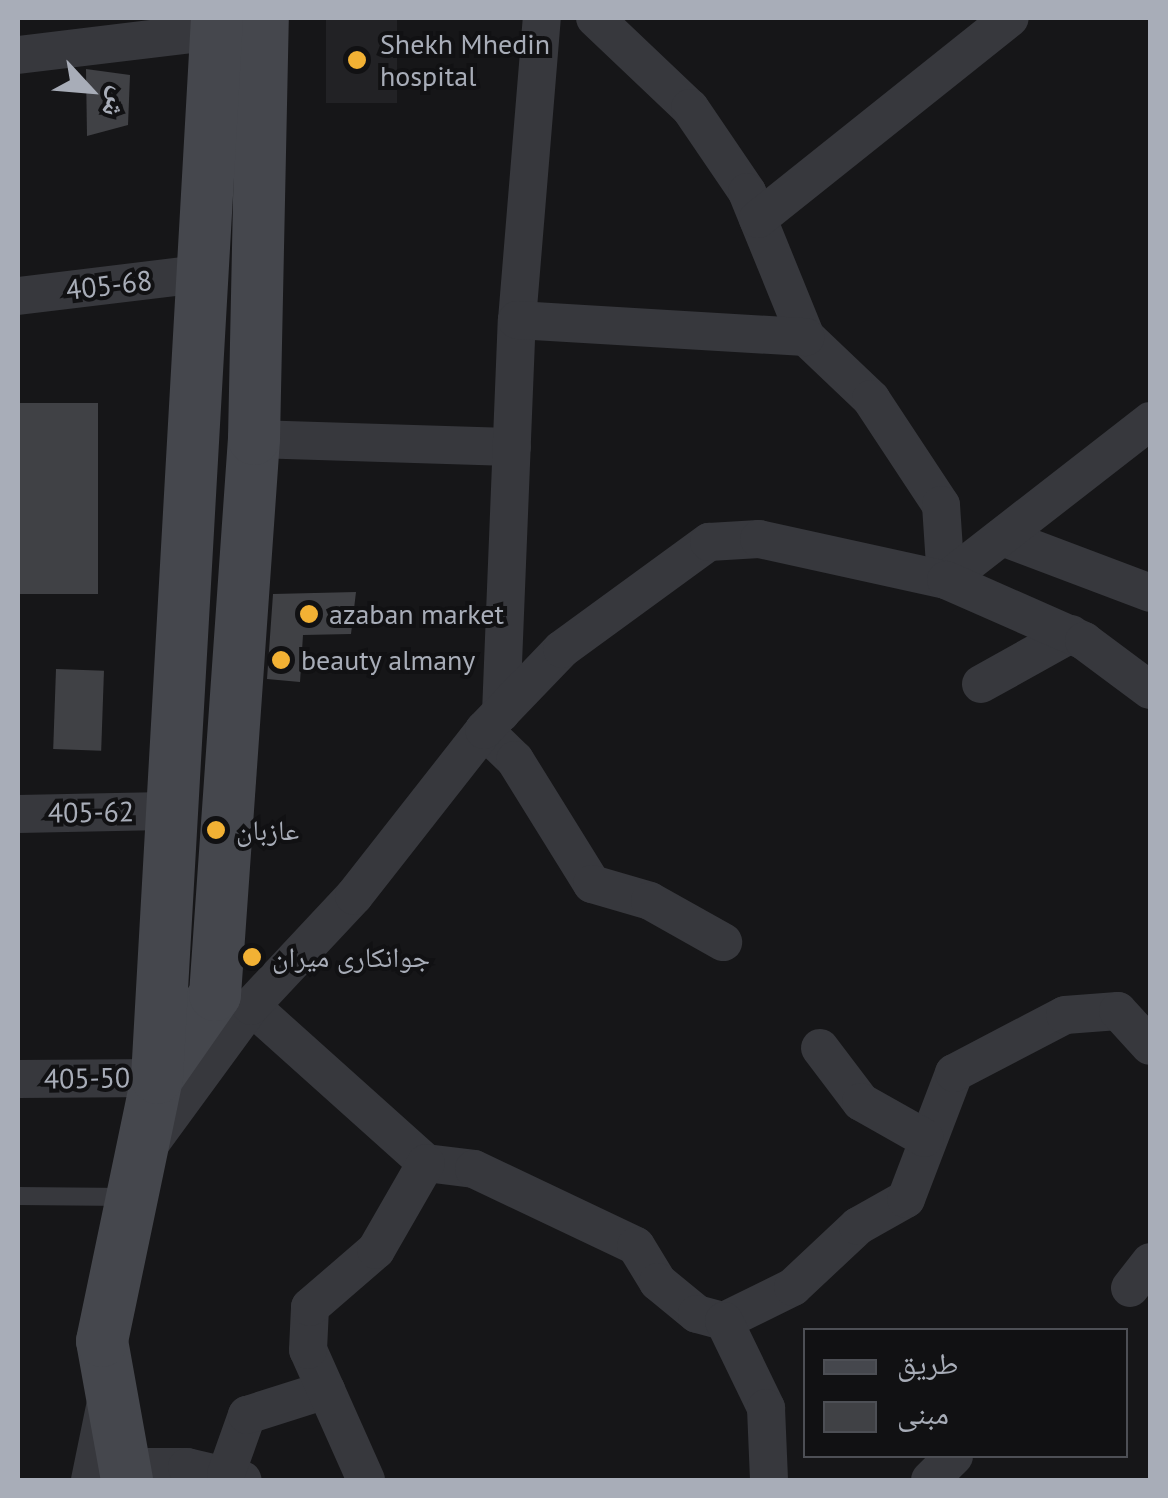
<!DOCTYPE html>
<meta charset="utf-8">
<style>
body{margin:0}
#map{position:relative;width:1168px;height:1498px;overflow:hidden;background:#161618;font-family:"PT Sans","Noto Naskh Arabic",sans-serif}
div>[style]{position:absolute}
.built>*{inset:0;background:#222225;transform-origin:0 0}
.building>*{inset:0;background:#404145;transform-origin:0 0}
.lane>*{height:18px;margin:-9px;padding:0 9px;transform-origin:9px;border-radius:9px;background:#37383d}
.street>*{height:38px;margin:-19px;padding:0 19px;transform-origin:19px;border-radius:19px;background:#37383d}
.secondary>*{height:52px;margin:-26px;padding:0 26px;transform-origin:26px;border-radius:26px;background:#45474d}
.dots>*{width:28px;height:28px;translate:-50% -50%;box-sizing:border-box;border:5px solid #111113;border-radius:50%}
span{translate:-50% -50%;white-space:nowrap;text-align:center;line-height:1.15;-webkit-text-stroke:8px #111113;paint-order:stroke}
.poi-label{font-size:28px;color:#a8adb8}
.left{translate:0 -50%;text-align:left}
.street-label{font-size:28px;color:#a8adb8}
.frame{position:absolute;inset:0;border:20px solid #a8adb8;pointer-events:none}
.legend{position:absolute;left:803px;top:1328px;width:325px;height:130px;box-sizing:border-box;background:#111113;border:2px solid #4d4f55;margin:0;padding:12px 18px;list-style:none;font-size:30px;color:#a8adb8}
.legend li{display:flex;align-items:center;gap:20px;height:50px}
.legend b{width:50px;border:2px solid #4d4f55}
.north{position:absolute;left:40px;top:40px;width:100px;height:100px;-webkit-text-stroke:8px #111113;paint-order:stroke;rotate:116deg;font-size:28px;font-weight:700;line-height:40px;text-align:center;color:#a8adb8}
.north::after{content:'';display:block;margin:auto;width:35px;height:45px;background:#a8adb8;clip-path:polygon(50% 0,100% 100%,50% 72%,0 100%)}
</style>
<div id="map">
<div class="built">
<div style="left:326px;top:18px;width:71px;height:85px"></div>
</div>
<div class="building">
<div style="clip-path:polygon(86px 69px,130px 75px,128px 125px,87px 136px)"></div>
<div style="left:98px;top:403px;width:191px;height:80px;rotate:90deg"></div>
<div style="clip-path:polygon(356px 592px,351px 634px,303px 635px,300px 682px,267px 679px,273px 594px)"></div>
<div style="left:56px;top:669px;width:48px;height:80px;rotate:2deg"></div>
</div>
<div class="lane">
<div style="left:18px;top:1196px;width:109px;rotate:0.5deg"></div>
</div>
<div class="street">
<div style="left:595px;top:18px;width:131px;rotate:43.5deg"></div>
<div style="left:690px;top:108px;width:102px;rotate:55.8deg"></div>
<div style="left:747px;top:192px;width:157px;rotate:67.9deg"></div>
<div style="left:806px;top:337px;width:90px;rotate:43.6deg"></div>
<div style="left:871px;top:399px;width:127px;rotate:56.6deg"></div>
<div style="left:941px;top:505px;width:75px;rotate:86.2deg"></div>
<div style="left:18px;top:55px;width:199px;rotate:-6.9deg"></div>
<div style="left:758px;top:219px;width:322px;rotate:-38.6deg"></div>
<div style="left:18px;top:296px;width:184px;rotate:-6.9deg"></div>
<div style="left:517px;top:320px;width:303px;rotate:-85.3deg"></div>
<div style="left:254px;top:439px;width:258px;rotate:1.8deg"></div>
<div style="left:1002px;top:537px;width:158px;rotate:20.7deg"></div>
<div style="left:946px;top:580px;width:259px;rotate:-37.9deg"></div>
<div style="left:981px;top:684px;width:103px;rotate:-29.1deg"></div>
<div style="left:501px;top:713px;width:393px;rotate:-87.7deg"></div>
<div style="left:517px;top:320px;width:289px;rotate:3.4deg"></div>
<div style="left:484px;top:730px;width:43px;rotate:44.1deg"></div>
<div style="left:515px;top:760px;width:146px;rotate:58.2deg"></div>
<div style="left:592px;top:884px;width:60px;rotate:16.3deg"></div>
<div style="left:650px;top:901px;width:84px;rotate:29.3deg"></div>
<div style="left:18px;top:814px;width:147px;rotate:-1.2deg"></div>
<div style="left:251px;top:1006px;width:235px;rotate:41.9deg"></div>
<div style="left:426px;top:1163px;width:48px;rotate:7.1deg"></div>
<div style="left:474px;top:1169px;width:179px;rotate:25.4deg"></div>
<div style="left:636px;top:1246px;width:42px;rotate:58.6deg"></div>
<div style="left:658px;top:1282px;width:50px;rotate:39.4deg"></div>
<div style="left:697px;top:1314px;width:28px;rotate:15deg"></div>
<div style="left:724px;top:1321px;width:77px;rotate:-26.2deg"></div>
<div style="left:793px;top:1287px;width:89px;rotate:-43.2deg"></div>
<div style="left:858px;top:1226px;width:55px;rotate:-29.4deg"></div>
<div style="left:906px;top:1199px;width:135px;rotate:-69.1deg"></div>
<div style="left:954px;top:1073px;width:125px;rotate:-27.6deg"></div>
<div style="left:1065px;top:1015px;width:53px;rotate:-4.3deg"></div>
<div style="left:1118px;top:1011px;width:47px;rotate:47.6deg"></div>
<div style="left:820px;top:1048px;width:68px;rotate:52.8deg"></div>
<div style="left:861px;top:1102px;width:73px;rotate:29.4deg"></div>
<div style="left:18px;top:1079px;width:139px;rotate:-0.4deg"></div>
<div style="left:150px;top:1144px;width:171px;rotate:-53.8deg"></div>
<div style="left:251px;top:1006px;width:151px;rotate:-46.9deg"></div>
<div style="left:354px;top:896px;width:211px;rotate:-51.9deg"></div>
<div style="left:484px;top:730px;width:112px;rotate:-46.1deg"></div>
<div style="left:562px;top:649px;width:182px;rotate:-36.1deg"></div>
<div style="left:709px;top:542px;width:50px;rotate:-3.4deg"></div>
<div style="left:759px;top:539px;width:191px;rotate:12.4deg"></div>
<div style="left:946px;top:580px;width:151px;rotate:23.8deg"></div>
<div style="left:1084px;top:641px;width:82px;rotate:36.6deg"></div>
<div style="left:1130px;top:1288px;width:33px;rotate:-52deg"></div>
<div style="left:724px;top:1321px;width:97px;rotate:64.2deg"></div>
<div style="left:766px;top:1408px;width:72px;rotate:87.6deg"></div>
<div style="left:123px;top:1467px;width:64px"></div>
<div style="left:187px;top:1467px;width:57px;rotate:13.1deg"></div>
<div style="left:226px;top:1474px;width:63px;rotate:-70.4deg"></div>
<div style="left:247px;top:1415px;width:83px;rotate:-17.6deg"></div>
<div style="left:90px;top:1480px;width:80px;rotate:-78.4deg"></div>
<div style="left:366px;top:1480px;width:142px;rotate:-114deg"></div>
<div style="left:308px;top:1350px;width:43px;rotate:-87.3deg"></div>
<div style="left:310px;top:1307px;width:87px;rotate:-40.8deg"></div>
<div style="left:376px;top:1250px;width:100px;rotate:-60.1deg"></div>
<div style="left:930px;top:1480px;width:34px;rotate:-45deg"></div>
</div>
<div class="secondary">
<div style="left:157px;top:1078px;width:101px;rotate:-55.1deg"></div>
<div style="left:215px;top:995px;width:557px;rotate:-85.99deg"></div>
<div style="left:254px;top:439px;width:421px;rotate:-88.8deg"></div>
<div style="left:127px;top:1480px;width:141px;rotate:-100.2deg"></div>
<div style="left:102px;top:1341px;width:269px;rotate:-78.2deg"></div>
<div style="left:157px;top:1078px;width:1062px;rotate:-86.76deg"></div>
</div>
<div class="dots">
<div style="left:357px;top:60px;background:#f2b134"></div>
<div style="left:309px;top:614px;background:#f2b134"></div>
<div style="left:281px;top:660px;background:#f2b134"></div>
<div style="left:216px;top:830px;background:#f2b134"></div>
<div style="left:252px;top:957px;background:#f2b134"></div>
</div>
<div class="poi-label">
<span class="left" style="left:380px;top:60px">Shekh Mhedin<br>hospital</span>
<span class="left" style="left:329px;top:614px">azaban market</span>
<span class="left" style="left:301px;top:660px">beauty almany</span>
<span class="left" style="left:236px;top:830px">عازبان</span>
<span class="left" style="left:272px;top:957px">جوانكاری میران</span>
</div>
<div class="street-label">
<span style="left:109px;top:285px;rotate:-7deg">405-68</span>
<span style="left:91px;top:812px;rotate:-1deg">405-62</span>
<span style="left:87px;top:1078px;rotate:-1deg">405-50</span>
</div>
<div class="frame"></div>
<ul class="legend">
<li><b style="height:12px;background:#45474d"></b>طريق</li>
<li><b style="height:28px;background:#404145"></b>مبنى</li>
</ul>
<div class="north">ش</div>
</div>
